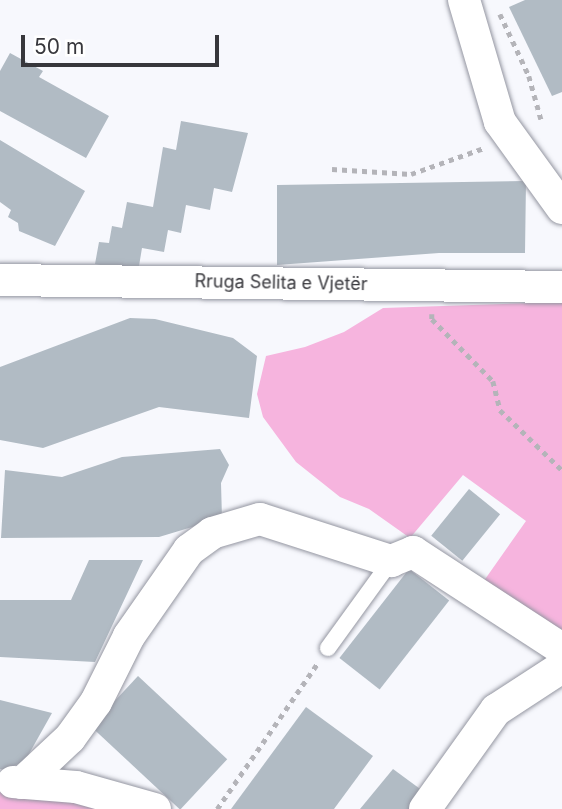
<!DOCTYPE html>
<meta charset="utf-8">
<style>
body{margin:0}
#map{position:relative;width:562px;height:809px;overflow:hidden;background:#f7f8fd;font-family:Inter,sans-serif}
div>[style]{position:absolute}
.green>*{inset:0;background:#f6b4de}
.building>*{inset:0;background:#b1bbc4;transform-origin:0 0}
.path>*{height:4.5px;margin-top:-2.25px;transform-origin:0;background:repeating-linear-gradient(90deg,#b4b4b9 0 5px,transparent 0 10px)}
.roads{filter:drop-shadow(0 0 2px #9496a1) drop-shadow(0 0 2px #9496a1)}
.service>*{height:16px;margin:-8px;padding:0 8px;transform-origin:8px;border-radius:8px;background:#fff}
.minor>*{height:32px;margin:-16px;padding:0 16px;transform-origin:16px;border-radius:16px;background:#fff}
span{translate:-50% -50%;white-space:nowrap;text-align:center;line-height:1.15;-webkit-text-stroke:6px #fff;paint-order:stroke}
.street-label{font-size:18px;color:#37373c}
.scale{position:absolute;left:21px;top:35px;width:198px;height:32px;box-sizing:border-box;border:4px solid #37373c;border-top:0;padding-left:9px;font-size:21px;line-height:24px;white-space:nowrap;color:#37373c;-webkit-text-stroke:5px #fff;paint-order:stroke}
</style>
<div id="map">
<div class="green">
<div style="clip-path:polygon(562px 302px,562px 630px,481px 585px,526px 521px,463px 475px,410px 538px,369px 509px,340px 497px,296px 462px,263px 417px,257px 394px,266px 356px,305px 347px,344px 332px,383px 308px)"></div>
<div style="clip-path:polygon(0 789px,110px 809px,0 809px)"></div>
</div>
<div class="building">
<div style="clip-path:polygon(525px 0,562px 0,562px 92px,552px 96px,509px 7px)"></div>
<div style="clip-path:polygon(10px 53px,43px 71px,39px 77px,109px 116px,86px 158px,0 111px,0 71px)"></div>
<div style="clip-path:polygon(181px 121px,248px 133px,232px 192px,214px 188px,210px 210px,186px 205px,181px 233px,168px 230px,164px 252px,142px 248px,138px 272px,95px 264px,99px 242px,109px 243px,112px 226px,122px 228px,127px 202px,153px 207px,163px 147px,176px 150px)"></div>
<div style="clip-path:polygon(0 140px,85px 191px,55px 246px,19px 231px,18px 223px,8px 217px,11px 210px,0 202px)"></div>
<div style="clip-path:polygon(526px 181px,525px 253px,439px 253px,277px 265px,277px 185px)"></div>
<div style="clip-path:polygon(130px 318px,155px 319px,233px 338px,257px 356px,249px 418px,159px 407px,43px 448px,0 440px,0 367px)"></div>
<div style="clip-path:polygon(220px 449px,229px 465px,221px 483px,222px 518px,159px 537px,1px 538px,5px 470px,62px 477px,122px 457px)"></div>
<div style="left:469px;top:489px;width:40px;height:60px;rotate:39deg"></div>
<div style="clip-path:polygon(89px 560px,143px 560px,95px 662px,0 657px,0 600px,71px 600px)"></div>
<div style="left:409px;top:569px;width:51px;height:113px;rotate:38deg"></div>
<div style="left:138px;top:676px;width:122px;height:69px;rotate:43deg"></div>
<div style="clip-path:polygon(0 700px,52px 713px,25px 761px,4px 770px,0 769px)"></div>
<div style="clip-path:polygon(306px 707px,373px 756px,334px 809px,231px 809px)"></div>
<div style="clip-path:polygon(393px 769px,427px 794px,416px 809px,360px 809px)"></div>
</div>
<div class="path">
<div style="left:500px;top:14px;width:68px;rotate:64.9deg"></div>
<div style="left:529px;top:76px;width:45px;rotate:74.4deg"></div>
<div style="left:332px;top:169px;width:79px;rotate:3.6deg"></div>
<div style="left:411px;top:174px;width:77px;rotate:-19.6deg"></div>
<div style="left:432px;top:314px;width:5px;rotate:90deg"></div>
<div style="left:432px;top:319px;width:87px;rotate:45.5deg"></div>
<div style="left:493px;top:381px;width:30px;rotate:76deg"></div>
<div style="left:500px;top:410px;width:86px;rotate:44.1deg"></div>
<div style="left:217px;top:809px;width:176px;rotate:-55.4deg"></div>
</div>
<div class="roads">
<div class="service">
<div style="left:328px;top:648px;width:107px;rotate:-54.1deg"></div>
</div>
<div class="minor">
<div style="left:464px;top:0;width:127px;rotate:73.6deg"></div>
<div style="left:500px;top:122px;width:106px;rotate:54.2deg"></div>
<div style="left:0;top:280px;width:562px;rotate:0.71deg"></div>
<div style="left:13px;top:782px;width:63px;rotate:4.5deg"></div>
<div style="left:76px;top:787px;width:82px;rotate:15.6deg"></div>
<div style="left:22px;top:783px;width:66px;rotate:-43.2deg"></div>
<div style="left:70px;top:738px;width:44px;rotate:-54.2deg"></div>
<div style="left:96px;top:702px;width:74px;rotate:-63.4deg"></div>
<div style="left:129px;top:636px;width:105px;rotate:-55.1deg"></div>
<div style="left:189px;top:550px;width:29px;rotate:-36deg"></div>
<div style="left:212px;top:533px;width:50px;rotate:-16.3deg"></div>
<div style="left:260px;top:519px;width:138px;rotate:17.8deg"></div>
<div style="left:391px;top:561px;width:24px;rotate:-22deg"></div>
<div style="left:413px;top:552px;width:178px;rotate:33.1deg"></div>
<div style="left:425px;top:809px;width:122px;rotate:-54.4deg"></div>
<div style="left:496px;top:710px;width:79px;rotate:-33.1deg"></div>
</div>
</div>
<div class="street-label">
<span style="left:281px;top:283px;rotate:1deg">Rruga Selita e Vjetër</span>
</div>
<div class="scale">50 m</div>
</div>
